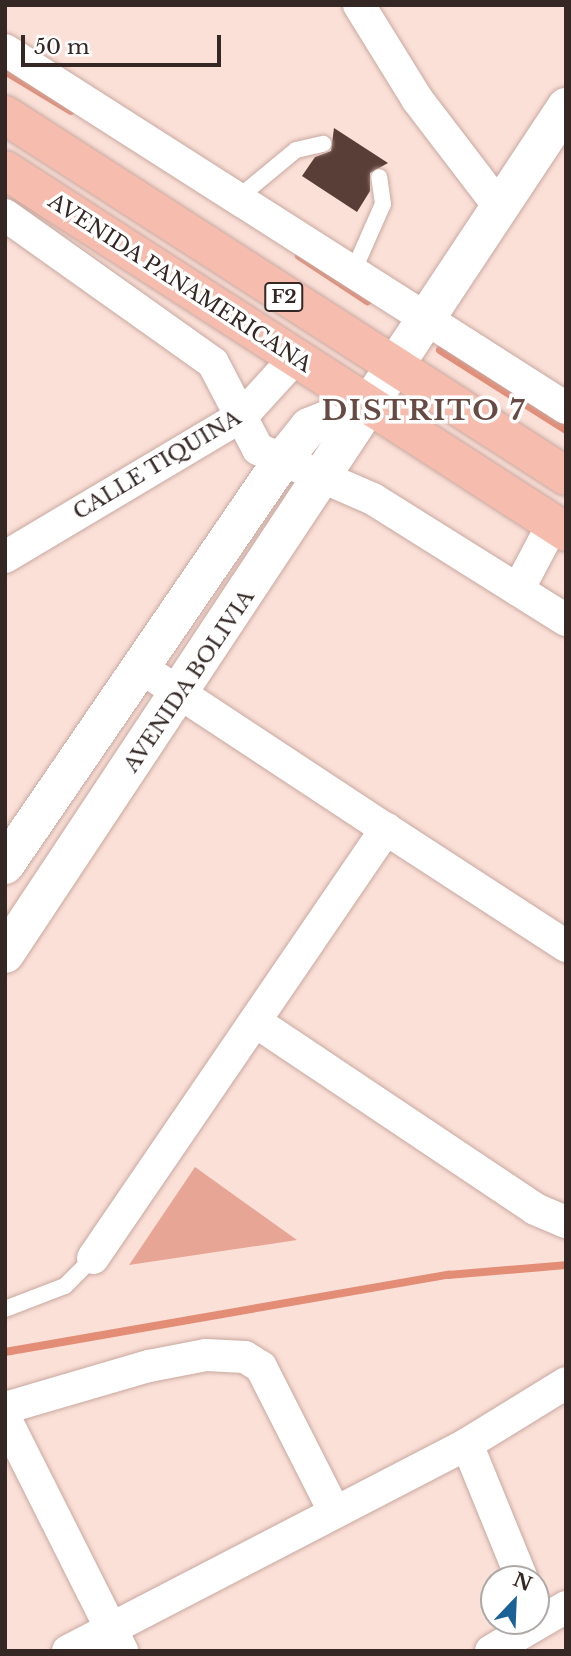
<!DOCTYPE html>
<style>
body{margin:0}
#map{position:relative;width:571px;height:1656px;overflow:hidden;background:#fbe0d8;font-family:"Libre Baskerville",serif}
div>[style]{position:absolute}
.green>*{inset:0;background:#e7a695}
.stream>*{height:8px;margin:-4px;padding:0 4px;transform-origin:4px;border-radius:4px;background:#e38d77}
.building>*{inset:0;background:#593e37}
.roads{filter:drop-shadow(0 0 2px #c8a89f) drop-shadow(0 0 2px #c8a89f)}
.lane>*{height:16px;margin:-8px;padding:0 8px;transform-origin:8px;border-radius:8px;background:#fff}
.street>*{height:32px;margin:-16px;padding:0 16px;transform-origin:16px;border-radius:16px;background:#fff}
.secondary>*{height:38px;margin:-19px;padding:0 19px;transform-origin:19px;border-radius:19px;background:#fff}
.highway>*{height:38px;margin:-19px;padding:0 19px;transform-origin:19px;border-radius:19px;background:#f6bcad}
span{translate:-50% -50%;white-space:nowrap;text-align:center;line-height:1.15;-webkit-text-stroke:7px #fff;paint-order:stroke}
.shield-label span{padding:2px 5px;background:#fff;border:2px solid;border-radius:5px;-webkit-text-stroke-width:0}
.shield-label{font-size:19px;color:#342724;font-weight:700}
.street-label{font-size:21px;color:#342724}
.district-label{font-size:28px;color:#664a43;font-weight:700;letter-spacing:2px}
.frame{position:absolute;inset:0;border:7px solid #342724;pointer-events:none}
.north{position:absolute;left:480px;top:1565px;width:70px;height:70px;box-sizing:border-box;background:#fff;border:2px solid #aea9a7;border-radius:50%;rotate:23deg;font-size:19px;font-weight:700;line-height:28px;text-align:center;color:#342724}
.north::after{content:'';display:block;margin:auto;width:24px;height:32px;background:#1a6195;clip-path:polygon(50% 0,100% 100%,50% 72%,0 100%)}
.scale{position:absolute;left:21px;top:35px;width:200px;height:32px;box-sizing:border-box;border:4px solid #342724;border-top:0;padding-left:9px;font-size:21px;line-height:24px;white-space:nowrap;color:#342724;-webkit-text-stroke:5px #fff;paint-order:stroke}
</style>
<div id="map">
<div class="green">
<div style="clip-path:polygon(195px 1167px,297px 1240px,129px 1265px)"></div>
</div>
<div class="stream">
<div style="left:5px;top:71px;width:77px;rotate:31.2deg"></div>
<div style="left:299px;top:256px;width:82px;rotate:33.5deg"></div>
<div style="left:440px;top:350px;width:149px;rotate:32.4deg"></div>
<div style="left:5px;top:1352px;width:450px;rotate:-9.9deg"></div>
<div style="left:448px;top:1275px;width:118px;rotate:-4.8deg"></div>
</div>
<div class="building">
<div style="clip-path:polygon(334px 128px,388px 163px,370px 173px,370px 191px,357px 212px,302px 176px,315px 157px,331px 151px)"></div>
</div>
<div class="roads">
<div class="lane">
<div style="left:238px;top:198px;width:75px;rotate:-39.6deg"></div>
<div style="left:296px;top:150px;width:28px;rotate:-13deg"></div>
<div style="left:353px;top:272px;width:74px;rotate:-66.2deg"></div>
<div style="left:383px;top:204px;width:27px;rotate:-98deg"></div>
<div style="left:5px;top:1309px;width:64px;rotate:-21deg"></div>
<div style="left:65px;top:1286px;width:40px;rotate:-45deg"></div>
</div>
<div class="street">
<div style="left:359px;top:5px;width:110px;rotate:58.3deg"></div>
<div style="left:417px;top:99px;width:133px;rotate:52.6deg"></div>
<div style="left:5px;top:50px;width:665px;rotate:32.54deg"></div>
<div style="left:5px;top:215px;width:255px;rotate:35.4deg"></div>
<div style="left:213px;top:363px;width:97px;rotate:62.4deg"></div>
<div style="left:258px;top:449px;width:125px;rotate:23.5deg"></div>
<div style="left:373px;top:499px;width:228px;rotate:32.1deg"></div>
<div style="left:5px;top:557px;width:277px;rotate:-30.8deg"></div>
<div style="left:243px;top:415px;width:77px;rotate:-47.6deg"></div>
<div style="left:518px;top:590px;width:75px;rotate:-62.1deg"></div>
<div style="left:143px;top:669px;width:291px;rotate:33.4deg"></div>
<div style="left:256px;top:1022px;width:336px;rotate:33.8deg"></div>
<div style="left:535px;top:1209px;width:34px;rotate:23deg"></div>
<div style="left:93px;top:1258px;width:520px;rotate:-55.67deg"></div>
<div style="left:386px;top:829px;width:215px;rotate:33deg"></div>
<div style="left:5px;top:1408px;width:150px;rotate:-16.3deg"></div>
<div style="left:149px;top:1366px;width:58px;rotate:-10.9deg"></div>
<div style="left:206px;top:1355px;width:39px;rotate:3deg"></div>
<div style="left:245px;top:1357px;width:19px;rotate:32deg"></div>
<div style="left:261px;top:1367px;width:161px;rotate:63.1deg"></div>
<div style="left:5px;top:1418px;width:261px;rotate:63.3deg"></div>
<div style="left:467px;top:1444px;width:116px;rotate:-31.6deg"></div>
<div style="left:68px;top:1651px;width:449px;rotate:-27.4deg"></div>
<div style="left:467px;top:1444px;width:146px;rotate:67.8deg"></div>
<div style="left:491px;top:1651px;width:87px;rotate:-30.4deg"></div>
</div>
<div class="secondary">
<div style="left:5px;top:865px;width:487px;rotate:-55.6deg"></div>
<div style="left:280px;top:463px;width:46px;rotate:-51.1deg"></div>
<div style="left:309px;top:427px;width:62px;rotate:-21.6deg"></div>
<div style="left:5px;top:954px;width:1016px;rotate:-56.48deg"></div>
</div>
<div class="highway">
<div style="left:5px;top:115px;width:667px;rotate:32.76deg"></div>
<div style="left:5px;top:170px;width:668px;rotate:32.83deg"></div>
</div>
</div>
<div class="shield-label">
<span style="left:284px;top:297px">F2</span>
</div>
<div class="street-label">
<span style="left:180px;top:283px;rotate:33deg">AVENIDA PANAMERICANA</span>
<span style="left:157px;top:465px;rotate:-31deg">CALLE TIQUINA</span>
<span style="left:189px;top:681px;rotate:-56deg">AVENIDA BOLIVIA</span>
</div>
<div class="district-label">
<span style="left:424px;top:411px">DISTRITO 7</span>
</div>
<div class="frame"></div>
<div class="north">N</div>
<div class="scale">50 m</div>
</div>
